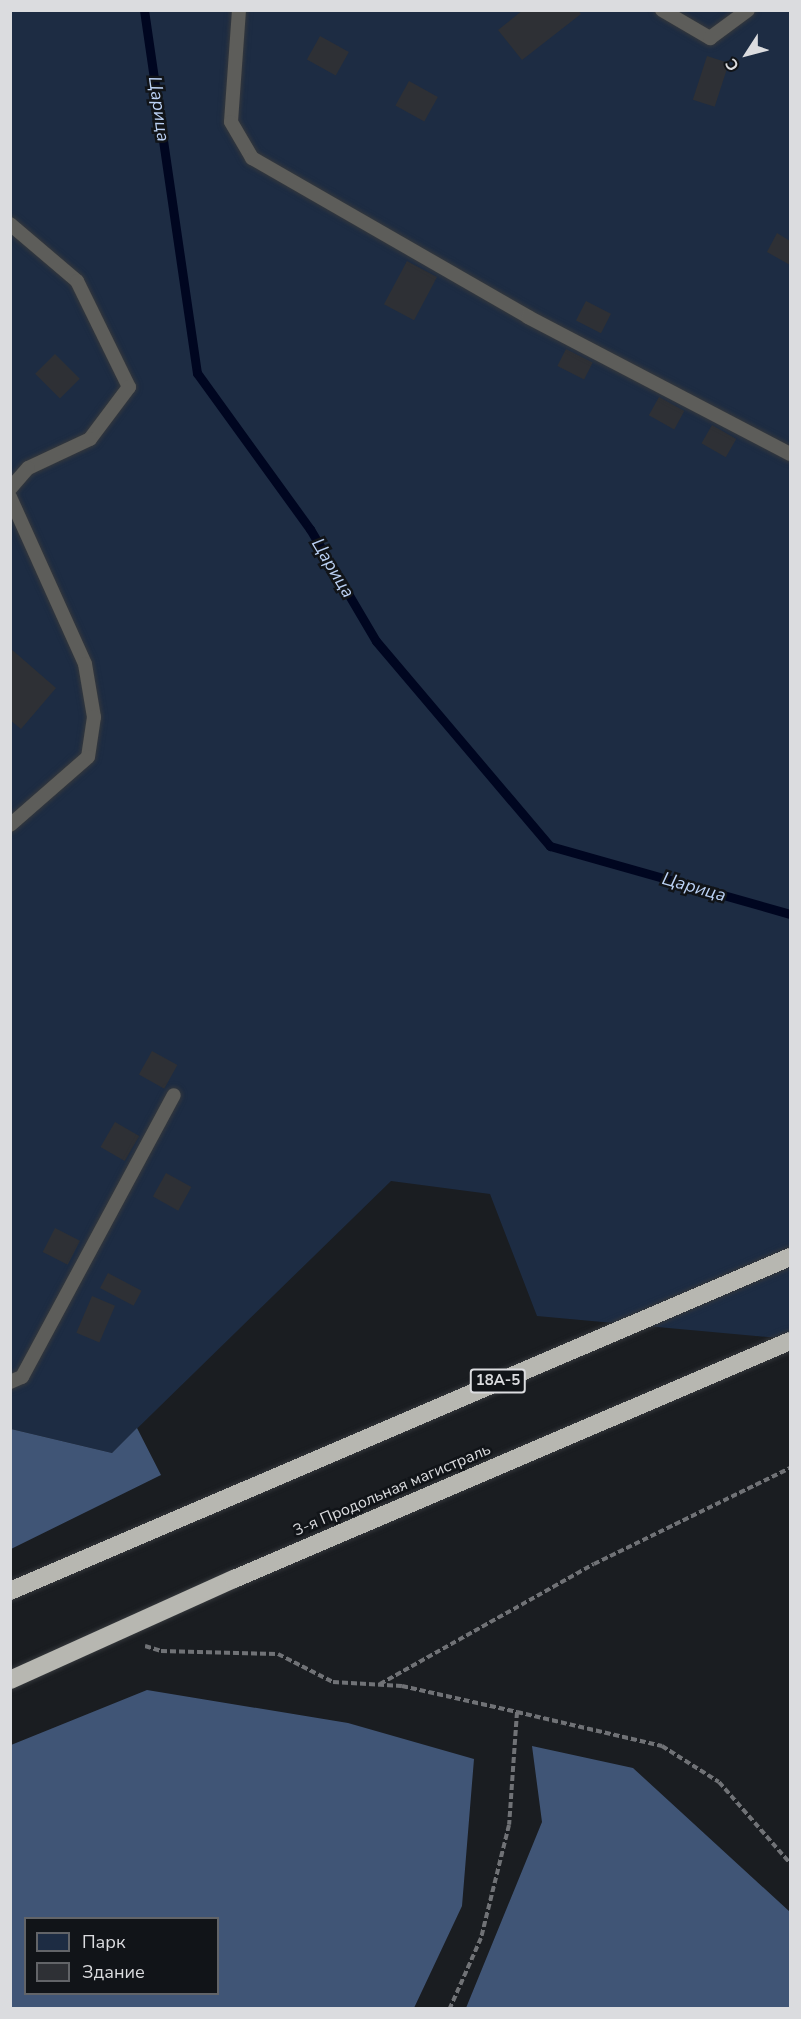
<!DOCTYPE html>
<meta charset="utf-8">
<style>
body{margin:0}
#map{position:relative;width:801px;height:2019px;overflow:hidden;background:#1a1d21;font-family:"Nunito Sans",sans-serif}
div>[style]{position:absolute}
.green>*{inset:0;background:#1d2c43}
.forest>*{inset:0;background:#405576}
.stream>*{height:9px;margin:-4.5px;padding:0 4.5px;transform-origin:4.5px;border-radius:4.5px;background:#000620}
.building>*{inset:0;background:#2e3035;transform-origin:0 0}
.path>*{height:4px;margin-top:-2px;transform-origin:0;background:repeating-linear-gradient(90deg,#707276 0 6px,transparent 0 9px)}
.roads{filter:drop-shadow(0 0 2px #35383c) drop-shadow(0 0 2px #35383c)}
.lane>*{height:14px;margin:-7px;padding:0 7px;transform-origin:7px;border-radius:7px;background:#5d5d5a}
.highway>*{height:18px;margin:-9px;padding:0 9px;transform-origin:9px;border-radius:9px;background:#b7b7b1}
span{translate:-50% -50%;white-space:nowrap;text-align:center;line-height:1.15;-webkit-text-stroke:5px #111418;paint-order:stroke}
.shield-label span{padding:2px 4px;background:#111418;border:2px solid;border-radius:4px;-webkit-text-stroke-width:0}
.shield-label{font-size:15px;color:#dbdcdf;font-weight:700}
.street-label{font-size:16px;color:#dbdcdf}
.water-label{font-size:18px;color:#bbd1f4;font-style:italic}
.frame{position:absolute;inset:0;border:12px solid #dbdcdf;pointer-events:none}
.legend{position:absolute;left:24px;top:1917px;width:195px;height:78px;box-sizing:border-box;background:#111418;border:2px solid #626468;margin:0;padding:8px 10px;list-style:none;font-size:18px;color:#dbdcdf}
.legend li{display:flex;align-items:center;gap:12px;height:30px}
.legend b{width:30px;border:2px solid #626468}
.north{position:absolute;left:717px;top:24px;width:60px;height:60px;-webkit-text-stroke:4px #111418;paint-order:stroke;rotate:234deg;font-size:16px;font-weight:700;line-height:24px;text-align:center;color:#dbdcdf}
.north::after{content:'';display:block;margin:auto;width:21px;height:27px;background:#dbdcdf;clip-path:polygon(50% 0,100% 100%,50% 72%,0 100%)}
</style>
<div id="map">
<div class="green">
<div style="clip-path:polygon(11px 11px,790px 11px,790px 1339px,537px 1316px,490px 1194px,391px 1181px,112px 1453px,11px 1429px)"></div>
</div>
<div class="forest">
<div style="clip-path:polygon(137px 1428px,161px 1475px,11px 1549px,11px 1429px,112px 1453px)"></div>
<div style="clip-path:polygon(evenodd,147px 1690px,348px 1723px,474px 1759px,462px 1906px,414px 2008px,11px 2008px,11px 1745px,147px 1690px,26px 1918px,218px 1918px,218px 1994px,26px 1994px,26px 1918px)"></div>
<div style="clip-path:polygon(532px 1746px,633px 1768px,790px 1912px,790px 2008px,466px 2008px,542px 1822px)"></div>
</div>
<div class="stream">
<div style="left:144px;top:10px;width:367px;rotate:81.7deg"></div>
<div style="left:197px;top:373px;width:193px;rotate:54.1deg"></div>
<div style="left:310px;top:529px;width:130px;rotate:59.5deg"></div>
<div style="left:376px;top:641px;width:269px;rotate:49.7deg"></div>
<div style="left:550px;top:846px;width:249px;rotate:15.8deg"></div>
</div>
<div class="building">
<div style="clip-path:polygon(523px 10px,578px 10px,581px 14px,522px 60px,498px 30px)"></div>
<div style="left:320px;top:36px;width:33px;height:27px;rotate:29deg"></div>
<div style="left:707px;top:56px;width:23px;height:46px;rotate:18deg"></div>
<div style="left:409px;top:81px;width:33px;height:28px;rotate:29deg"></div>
<div style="clip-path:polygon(777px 233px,790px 241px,790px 265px,767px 252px)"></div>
<div style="left:407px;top:261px;width:34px;height:49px;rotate:28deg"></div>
<div style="left:586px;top:301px;width:28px;height:22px;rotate:27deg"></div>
<div style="left:566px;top:349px;width:30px;height:19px;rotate:27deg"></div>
<div style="left:55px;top:354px;width:35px;height:28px;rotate:45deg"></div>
<div style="left:659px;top:397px;width:29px;height:21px;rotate:29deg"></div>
<div style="left:712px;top:425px;width:28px;height:21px;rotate:30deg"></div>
<div style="clip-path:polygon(10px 648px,56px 688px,21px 729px,10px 720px)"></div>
<div style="left:152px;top:1051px;width:29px;height:27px;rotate:29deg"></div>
<div style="left:115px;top:1122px;width:28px;height:29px;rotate:30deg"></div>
<div style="left:166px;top:1173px;width:29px;height:27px;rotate:29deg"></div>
<div style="left:55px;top:1228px;width:28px;height:27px;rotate:27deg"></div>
<div style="left:108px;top:1273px;width:38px;height:17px;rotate:28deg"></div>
<div style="left:92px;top:1296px;width:25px;height:40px;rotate:23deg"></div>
</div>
<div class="path">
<div style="left:145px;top:1646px;width:17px;rotate:17deg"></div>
<div style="left:161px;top:1651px;width:117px;rotate:1.5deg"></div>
<div style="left:278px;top:1654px;width:62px;rotate:27deg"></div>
<div style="left:333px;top:1682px;width:69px;rotate:3.3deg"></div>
<div style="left:402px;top:1686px;width:118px;rotate:12.7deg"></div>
<div style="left:517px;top:1712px;width:113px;rotate:94deg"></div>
<div style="left:509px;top:1825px;width:116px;rotate:103.9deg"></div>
<div style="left:481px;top:1938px;width:77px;rotate:113.9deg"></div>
<div style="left:380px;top:1684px;width:245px;rotate:-29.3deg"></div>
<div style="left:594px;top:1564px;width:218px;rotate:-26.1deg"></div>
<div style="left:517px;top:1712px;width:149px;rotate:13.2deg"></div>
<div style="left:662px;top:1746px;width:67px;rotate:32.3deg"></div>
<div style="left:719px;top:1782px;width:108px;rotate:48.8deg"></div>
</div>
<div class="roads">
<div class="lane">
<div style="left:239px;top:10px;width:112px;rotate:94.1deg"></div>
<div style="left:231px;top:122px;width:42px;rotate:59.7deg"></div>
<div style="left:252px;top:158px;width:319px;rotate:29.9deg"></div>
<div style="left:528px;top:317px;width:296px;rotate:27.6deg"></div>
<div style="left:662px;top:10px;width:56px;rotate:30.3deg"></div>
<div style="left:710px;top:38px;width:47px;rotate:-36.4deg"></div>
<div style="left:10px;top:224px;width:88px;rotate:40.4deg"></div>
<div style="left:77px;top:281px;width:118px;rotate:63.9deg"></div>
<div style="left:129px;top:387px;width:65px;rotate:126.9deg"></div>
<div style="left:90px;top:439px;width:68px;rotate:154.9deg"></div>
<div style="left:28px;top:468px;width:28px;rotate:131deg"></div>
<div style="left:10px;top:497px;width:183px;rotate:65.8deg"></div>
<div style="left:85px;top:664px;width:54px;rotate:80.4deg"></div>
<div style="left:94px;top:717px;width:40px;rotate:98.5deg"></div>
<div style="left:88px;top:757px;width:103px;rotate:138.9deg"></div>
<div style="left:10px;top:1382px;width:13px;rotate:-23deg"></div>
<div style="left:22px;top:1377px;width:320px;rotate:-61.7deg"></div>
</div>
<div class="highway">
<div style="left:10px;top:1591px;width:849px;rotate:-23.18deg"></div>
<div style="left:10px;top:1680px;width:246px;rotate:-24.3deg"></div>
<div style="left:234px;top:1579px;width:605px;rotate:-23.17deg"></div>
</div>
</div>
<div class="shield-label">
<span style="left:498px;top:1381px">18А-5</span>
</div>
<div class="street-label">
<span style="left:392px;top:1490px;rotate:-23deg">3-я Продольная магистраль</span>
</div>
<div class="water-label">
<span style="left:159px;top:109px;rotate:82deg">Царица</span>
<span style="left:333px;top:568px;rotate:59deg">Царица</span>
<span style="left:694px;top:887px;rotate:16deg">Царица</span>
</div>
<div class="frame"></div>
<ul class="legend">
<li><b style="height:16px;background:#1d2c43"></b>Парк</li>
<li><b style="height:16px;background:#2e3035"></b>Здание</li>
</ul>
<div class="north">С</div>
</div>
